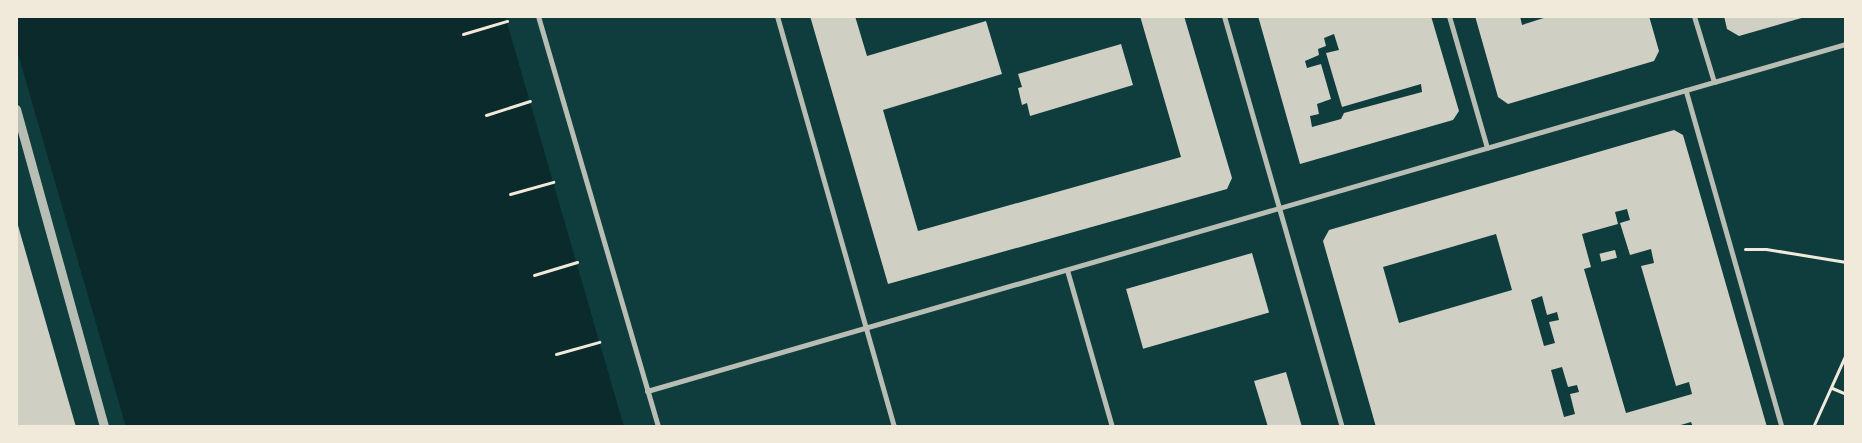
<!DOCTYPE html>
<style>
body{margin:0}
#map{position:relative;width:1862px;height:443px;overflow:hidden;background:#0f3d3e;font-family:"Space Grotesk",sans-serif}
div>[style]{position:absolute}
.water>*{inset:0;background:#0a2a2b}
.building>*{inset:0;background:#cfcfc3;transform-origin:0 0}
.path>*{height:3px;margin:-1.5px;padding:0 1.5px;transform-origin:1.5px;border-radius:1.5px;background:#f1e9da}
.pedestrian>*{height:4.5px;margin:-2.25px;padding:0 2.25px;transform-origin:2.25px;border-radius:2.25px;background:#b8beb3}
.minor>*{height:5px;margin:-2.5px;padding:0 2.5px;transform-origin:2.5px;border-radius:2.5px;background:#b8beb3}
.tertiary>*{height:9px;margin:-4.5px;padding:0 4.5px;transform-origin:4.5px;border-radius:4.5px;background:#b8beb3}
span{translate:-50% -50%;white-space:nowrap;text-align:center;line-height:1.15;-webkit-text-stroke:4.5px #f1e9da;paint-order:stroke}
.frame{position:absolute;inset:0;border:18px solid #f1e9da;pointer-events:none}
</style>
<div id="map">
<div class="water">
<div style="clip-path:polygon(16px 16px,505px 16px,624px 427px,126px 427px,16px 47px)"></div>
</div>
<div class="building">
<div style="clip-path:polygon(810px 16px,855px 16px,867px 56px,986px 21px,1002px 74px,883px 110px,918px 231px,1181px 157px,1140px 16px,1184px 16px,1232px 178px,1227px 189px,888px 284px)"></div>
<div style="clip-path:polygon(evenodd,1258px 16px,1431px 16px,1459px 111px,1453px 120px,1300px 164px,1258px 16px,1334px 34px,1339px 50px,1326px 53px,1342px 107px,1421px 84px,1422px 92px,1344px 113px,1341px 119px,1312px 127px,1310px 116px,1319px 114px,1317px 104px,1331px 99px,1321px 64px,1307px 68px,1305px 61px,1319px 55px,1318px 49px,1326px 46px,1324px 38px,1334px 34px)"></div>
<div style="clip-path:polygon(1475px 16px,1520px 16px,1522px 25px,1550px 16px,1649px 16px,1659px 51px,1654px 61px,1508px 104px,1498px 97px)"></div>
<div style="clip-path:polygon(1724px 16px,1805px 16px,1805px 17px,1739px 36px,1727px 29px)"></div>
<div style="clip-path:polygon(1121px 44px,1133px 85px,1030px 116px,1027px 103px,1022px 105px,1018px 88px,1022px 87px,1018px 74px)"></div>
<div style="clip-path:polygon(evenodd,1674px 130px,1683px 135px,1767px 427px,1693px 427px,1691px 422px,1674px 427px,1376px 427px,1323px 241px,1329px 230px,1674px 130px,1627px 209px,1630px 220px,1620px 223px,1630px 255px,1651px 249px,1654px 263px,1641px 266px,1676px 386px,1689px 382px,1692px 394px,1626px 413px,1584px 269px,1591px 267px,1582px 234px,1618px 224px,1615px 212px,1627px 209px,1674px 130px,1496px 234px,1512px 290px,1399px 323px,1383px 267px,1496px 234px,1674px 130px,1542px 296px,1547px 315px,1557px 312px,1559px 320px,1549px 322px,1555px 343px,1544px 346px,1531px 300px,1542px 296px,1674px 130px,1562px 367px,1568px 387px,1577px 385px,1579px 392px,1570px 394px,1575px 414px,1564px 417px,1551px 370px,1562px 367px)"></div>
<div style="clip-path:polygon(16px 222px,17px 222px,76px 427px,16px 427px)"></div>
<div style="left:1615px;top:250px;width:8px;height:16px;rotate:76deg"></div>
<div style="left:1252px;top:253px;width:62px;height:131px;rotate:74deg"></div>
<div style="clip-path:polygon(1286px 372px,1302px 427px,1268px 427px,1254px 381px)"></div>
</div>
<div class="path">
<div style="left:463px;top:34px;width:46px;rotate:-16.5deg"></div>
<div style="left:486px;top:115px;width:46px;rotate:-17.7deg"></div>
<div style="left:510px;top:194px;width:45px;rotate:-15.6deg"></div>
<div style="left:1745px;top:249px;width:21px"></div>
<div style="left:1766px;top:249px;width:81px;rotate:9.2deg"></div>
<div style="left:534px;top:275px;width:45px;rotate:-16.8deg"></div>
<div style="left:556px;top:354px;width:45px;rotate:-15.6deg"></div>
<div style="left:1832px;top:388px;width:15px;rotate:23deg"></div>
<div style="left:1813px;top:427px;width:80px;rotate:-65.7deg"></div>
</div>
<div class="pedestrian">
<div style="left:1714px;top:82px;width:137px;rotate:-16.1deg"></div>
<div style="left:1686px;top:90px;width:350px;rotate:74.1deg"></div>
</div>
<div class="minor">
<div style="left:538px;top:16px;width:428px;rotate:73.7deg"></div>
<div style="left:777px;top:16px;width:427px;rotate:74.1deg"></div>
<div style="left:1224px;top:16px;width:428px;rotate:74deg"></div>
<div style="left:1449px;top:16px;width:137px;rotate:73.9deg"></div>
<div style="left:1067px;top:270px;width:163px;rotate:74deg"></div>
<div style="left:647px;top:391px;width:1111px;rotate:-16.15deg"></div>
<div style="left:1714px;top:82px;width:69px;rotate:-106.9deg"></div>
</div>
<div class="tertiary">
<div style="left:16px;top:109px;width:330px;rotate:74.5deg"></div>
</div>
<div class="frame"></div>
</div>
